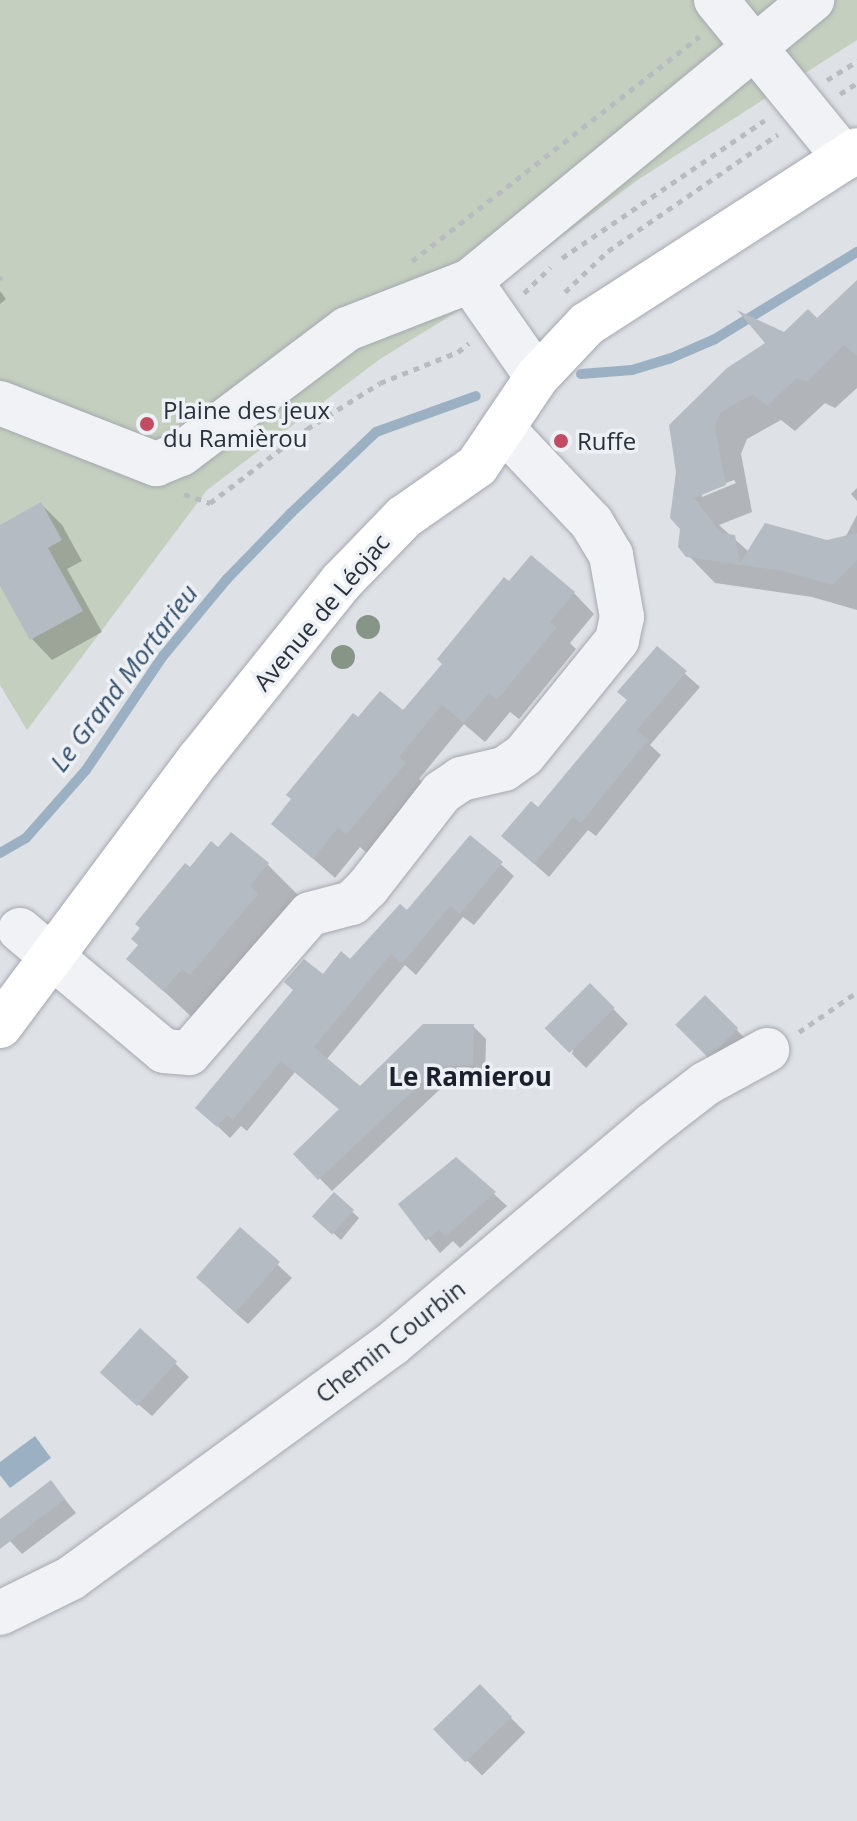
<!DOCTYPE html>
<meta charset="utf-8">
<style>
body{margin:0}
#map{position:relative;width:857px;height:1821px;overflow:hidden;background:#dee1e6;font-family:"Open Sans",sans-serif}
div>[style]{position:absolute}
.green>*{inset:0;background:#c4cfbf}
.water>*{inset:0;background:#9bb1c3}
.shadow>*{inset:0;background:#0003;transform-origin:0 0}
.stream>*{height:10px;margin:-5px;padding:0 5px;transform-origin:5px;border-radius:5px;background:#9bb1c3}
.building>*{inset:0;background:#b5bbc2;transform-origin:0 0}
.path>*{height:5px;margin-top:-2.5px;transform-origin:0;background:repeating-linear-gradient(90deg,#b8bcc1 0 6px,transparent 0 12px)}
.roads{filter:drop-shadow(0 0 2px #a4a8af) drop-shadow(0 0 2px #a4a8af)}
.minor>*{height:44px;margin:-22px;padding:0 22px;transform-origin:22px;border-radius:22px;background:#f0f2f5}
.major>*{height:44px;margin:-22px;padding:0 22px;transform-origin:22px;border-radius:22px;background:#fff}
.trees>*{width:24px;height:24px;margin:-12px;border-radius:50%;background:#869586}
.dots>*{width:22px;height:22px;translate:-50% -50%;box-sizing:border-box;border:4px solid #edf0f4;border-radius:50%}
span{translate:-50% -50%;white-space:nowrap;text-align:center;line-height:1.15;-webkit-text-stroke:7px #edf0f4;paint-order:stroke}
.poi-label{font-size:24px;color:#28303b}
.left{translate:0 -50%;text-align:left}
.street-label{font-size:24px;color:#28303b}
.water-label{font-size:26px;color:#36516c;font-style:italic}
.neighbourhood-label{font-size:26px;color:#1b212c;font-weight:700}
</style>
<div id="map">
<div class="green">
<div style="clip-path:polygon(0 0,857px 0,857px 40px,639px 179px,481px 297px,380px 359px,207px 490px,27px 730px,0 685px)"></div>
</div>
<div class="water">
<div style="clip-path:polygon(35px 1436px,51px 1458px,10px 1488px,0 1475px,0 1462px)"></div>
</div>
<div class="shadow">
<div style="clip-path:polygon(evenodd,857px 283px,857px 388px,835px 408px,825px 403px,795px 431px,781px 420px,747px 439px,741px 454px,752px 512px,719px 525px,749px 552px,845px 538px,857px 515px,857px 610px,812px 597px,715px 583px,688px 555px,671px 426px,784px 334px,817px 321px,857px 283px,734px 480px,736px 483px,702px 497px,702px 492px,734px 480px)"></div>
<div style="clip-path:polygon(0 291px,6px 299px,0 304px)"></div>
<div style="clip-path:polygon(857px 488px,857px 501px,851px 494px)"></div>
<div style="clip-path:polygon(41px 504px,62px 525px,82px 561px,67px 569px,102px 632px,52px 660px,32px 639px,0 582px,0 527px)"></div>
<div style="clip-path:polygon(509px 584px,574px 593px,594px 614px,570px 643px,576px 649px,519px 719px,510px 712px,485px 742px,464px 724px,419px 779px,425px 785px,368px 854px,360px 847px,335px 878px,274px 824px,358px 720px,404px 713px)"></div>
<div style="clip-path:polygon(657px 649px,700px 687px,650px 745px,661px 755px,596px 836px,588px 830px,549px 877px,503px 836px,538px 809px,629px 701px)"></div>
<div style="clip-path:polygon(470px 837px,514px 876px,474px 925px,463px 917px,416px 975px,405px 965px,326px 1060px,361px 1089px,473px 1026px,486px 1039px,485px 1077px,453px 1077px,332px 1191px,296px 1154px,341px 1111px,295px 1072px,247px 1131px,241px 1126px,230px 1138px,211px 1120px,323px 977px,350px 961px,408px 912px)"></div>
<div style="clip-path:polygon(219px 850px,267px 864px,299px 896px,196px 1021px,129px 959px,190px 870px)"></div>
<div style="clip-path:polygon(590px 985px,628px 1024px,586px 1068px,572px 1054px)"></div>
<div style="left:705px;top:997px;width:64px;height:38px;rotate:46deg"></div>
<div style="clip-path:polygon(456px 1159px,507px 1206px,460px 1248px,453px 1241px,440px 1253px,401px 1205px)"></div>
<div style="clip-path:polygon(334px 1195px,359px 1218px,341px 1240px,321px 1222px)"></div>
<div style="clip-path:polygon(240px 1230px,292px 1278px,248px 1324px,211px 1291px)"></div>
<div style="clip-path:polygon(141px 1330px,189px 1377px,152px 1416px,117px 1386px)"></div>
<div style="clip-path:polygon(51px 1482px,76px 1513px,22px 1554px,0 1530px,0 1521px)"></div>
<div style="left:480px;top:1687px;width:64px;height:61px;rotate:45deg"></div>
</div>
<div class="stream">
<div style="left:581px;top:374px;width:51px;rotate:-4.5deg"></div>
<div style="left:632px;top:370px;width:39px;rotate:-17deg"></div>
<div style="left:669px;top:359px;width:50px;rotate:-23.5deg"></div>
<div style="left:715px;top:339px;width:167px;rotate:-31.5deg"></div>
<div style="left:0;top:853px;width:30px;rotate:-30deg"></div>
<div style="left:26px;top:838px;width:91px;rotate:-48.6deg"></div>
<div style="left:86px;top:770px;width:138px;rotate:-56deg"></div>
<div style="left:163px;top:656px;width:100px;rotate:-50.3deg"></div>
<div style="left:227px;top:579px;width:92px;rotate:-45.9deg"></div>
<div style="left:291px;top:513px;width:117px;rotate:-43.6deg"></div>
<div style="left:376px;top:432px;width:106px;rotate:-19.8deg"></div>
</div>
<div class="building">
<div style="clip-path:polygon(857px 280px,857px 356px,844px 345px,807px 382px,797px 378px,767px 406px,753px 394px,721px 412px,715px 426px,726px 485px,694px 498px,721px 533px,735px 535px,740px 563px,765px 523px,827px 540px,857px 533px,857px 560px,832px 585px,783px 571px,686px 557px,678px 547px,680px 529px,670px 518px,676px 472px,669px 425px,727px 368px,765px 343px,737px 310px,784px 332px,808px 309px,817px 318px)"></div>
<div style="clip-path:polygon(41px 502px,62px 540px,48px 548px,83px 611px,30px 640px,0 586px,0 525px)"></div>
<div style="clip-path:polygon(531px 555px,575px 592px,550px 622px,557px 627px,497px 700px,489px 693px,464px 723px,442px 705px,399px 757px,406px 763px,346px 835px,338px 828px,313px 859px,271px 824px,291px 799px,286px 795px,353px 713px,358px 717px,380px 691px,403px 710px,442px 664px,437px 659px,504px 577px,509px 581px)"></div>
<div style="clip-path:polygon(657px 646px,687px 671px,637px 730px,648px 740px,581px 823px,573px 817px,534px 864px,501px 836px,531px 801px,538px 807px,627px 700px,617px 692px)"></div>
<div style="clip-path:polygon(231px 832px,269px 863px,250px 886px,258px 894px,190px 975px,182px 969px,163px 991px,126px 959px,138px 945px,131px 939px,140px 928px,135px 924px,185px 863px,190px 867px,211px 841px,218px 847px)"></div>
<div style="clip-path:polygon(470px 835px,503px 862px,460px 914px,450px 906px,402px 964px,391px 954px,314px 1047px,360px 1086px,423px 1024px,474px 1024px,473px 1065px,440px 1066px,318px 1180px,293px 1154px,339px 1109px,281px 1061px,233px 1120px,227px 1115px,217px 1127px,195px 1108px,293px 990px,284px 982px,304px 959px,323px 974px,341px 951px,350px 959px,400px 904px,407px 910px)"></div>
<div style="left:590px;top:983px;width:35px;height:64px;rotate:45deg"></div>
<div style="left:705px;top:995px;width:47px;height:42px;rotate:45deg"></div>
<div style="clip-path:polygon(456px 1157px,496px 1192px,446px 1236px,439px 1230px,426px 1241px,398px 1204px)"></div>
<div style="left:334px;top:1192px;width:27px;height:33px;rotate:42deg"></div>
<div style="left:240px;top:1227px;width:53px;height:67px;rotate:41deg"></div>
<div style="left:140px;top:1328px;width:50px;height:60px;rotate:42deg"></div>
<div style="clip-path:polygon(51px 1480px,65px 1499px,0 1549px,0 1519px)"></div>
<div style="left:480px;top:1684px;width:46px;height:65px;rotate:46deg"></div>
</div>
<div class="path">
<div style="left:827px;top:80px;width:36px;rotate:-32deg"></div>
<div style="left:840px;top:94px;width:20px;rotate:-33deg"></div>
<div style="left:562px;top:258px;width:245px;rotate:-34.2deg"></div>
<div style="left:412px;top:261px;width:365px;rotate:-38deg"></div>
<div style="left:0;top:276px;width:4px;rotate:90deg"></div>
<div style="left:565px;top:292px;width:59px;rotate:-43.6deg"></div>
<div style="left:608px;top:251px;width:206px;rotate:-34.5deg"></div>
<div style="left:524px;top:293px;width:37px;rotate:-44deg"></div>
<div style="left:184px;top:494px;width:28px;rotate:19deg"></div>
<div style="left:210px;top:503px;width:122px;rotate:-37.3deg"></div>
<div style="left:307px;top:429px;width:86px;rotate:-32.2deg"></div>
<div style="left:380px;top:383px;width:84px;rotate:-21.7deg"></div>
<div style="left:458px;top:352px;width:14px;rotate:-39deg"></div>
<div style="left:799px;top:1032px;width:70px;rotate:-34.6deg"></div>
</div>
<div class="roads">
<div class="minor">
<div style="left:716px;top:0;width:204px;rotate:50.8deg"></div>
<div style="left:470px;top:281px;width:443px;rotate:-39.4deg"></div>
<div style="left:0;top:403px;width:168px;rotate:21.4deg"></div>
<div style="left:156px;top:464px;width:27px;rotate:-22deg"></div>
<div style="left:181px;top:454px;width:208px;rotate:-37deg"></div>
<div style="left:347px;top:329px;width:132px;rotate:-21.3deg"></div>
<div style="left:470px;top:281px;width:117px;rotate:55.1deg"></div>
<div style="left:20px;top:930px;width:188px;rotate:40deg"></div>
<div style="left:164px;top:1051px;width:25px;rotate:5deg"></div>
<div style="left:189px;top:1053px;width:184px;rotate:-49deg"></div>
<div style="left:310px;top:914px;width:43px;rotate:-14.7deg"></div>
<div style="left:352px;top:903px;width:23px;rotate:-45deg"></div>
<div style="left:368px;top:887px;width:120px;rotate:-52.1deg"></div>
<div style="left:442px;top:792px;width:23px;rotate:-34deg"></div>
<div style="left:461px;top:779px;width:44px;rotate:-13.1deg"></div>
<div style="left:504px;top:769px;width:24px;rotate:-35deg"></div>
<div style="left:524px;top:755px;width:148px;rotate:-51deg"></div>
<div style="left:617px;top:640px;width:24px;rotate:-78deg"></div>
<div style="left:622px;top:617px;width:63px;rotate:-100.1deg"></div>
<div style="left:611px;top:555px;width:37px;rotate:-121deg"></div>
<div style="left:592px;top:523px;width:129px;rotate:-133.4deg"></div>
<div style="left:0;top:1613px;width:79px;rotate:-26.2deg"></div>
<div style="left:71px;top:1578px;width:397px;rotate:-36.1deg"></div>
<div style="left:392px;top:1344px;width:340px;rotate:-40.1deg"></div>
<div style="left:652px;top:1125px;width:67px;rotate:-37.7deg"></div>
<div style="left:705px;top:1084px;width:71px;rotate:-28.7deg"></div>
</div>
<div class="major">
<div style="left:0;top:1026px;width:334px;rotate:-53.3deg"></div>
<div style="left:200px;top:758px;width:226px;rotate:-51.3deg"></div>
<div style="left:341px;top:582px;width:91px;rotate:-45.9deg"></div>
<div style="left:404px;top:517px;width:89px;rotate:-34.9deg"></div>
<div style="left:477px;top:466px;width:107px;rotate:-56deg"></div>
<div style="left:537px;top:377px;width:73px;rotate:-46.7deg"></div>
<div style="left:587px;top:324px;width:321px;rotate:-32.8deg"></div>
</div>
</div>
<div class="trees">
<div style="left:368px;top:627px"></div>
<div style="left:343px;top:657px"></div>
</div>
<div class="dots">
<div style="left:147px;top:424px;background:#c24c64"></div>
<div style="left:561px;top:441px;background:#c24c64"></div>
</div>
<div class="poi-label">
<span class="left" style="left:163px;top:424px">Plaine des jeux<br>du Ramièrou</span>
<span class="left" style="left:577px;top:441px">Ruffe</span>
</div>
<div class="street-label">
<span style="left:321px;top:612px;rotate:-50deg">Avenue de Léojac</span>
<span style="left:390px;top:1341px;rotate:-38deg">Chemin Courbin</span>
</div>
<div class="water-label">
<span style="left:124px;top:678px;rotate:-53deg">Le Grand Mortarieu</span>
</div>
<div class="neighbourhood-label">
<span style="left:470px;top:1077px">Le Ramierou</span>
</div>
</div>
